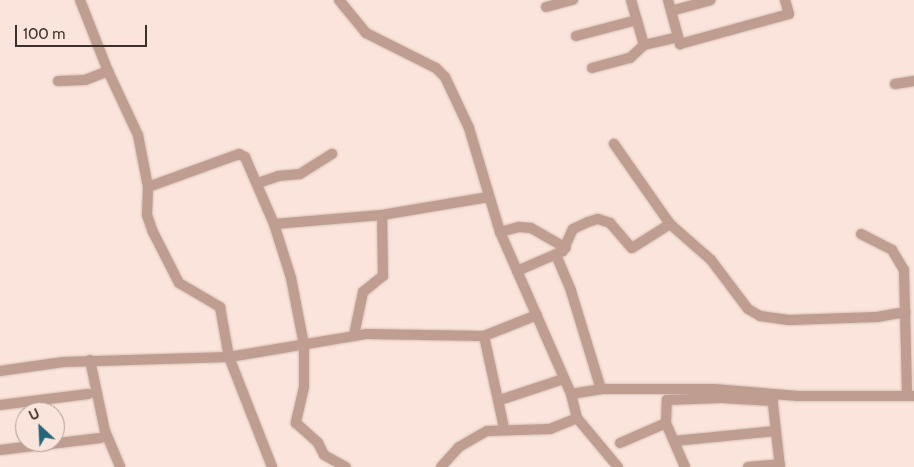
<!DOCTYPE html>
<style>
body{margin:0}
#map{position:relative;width:914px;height:467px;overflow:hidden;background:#fbe4db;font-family:Cabin,sans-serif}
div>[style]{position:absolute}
.roads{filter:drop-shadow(0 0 1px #d5c0b7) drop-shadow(0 0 1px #d5c0b7)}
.minor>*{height:10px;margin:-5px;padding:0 5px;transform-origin:5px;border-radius:5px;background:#bf9e91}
span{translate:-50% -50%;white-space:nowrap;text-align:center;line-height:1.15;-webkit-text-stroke:5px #fbe4db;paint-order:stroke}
.north{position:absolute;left:15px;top:402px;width:50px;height:50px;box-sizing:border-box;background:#fbe4db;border:1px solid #af9c94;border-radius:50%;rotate:335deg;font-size:14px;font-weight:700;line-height:20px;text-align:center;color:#3d2f29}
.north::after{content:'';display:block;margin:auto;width:18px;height:22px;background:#246679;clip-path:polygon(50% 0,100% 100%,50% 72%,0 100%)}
.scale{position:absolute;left:15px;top:25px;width:132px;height:22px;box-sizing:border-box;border:2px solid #3d2f29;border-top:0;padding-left:6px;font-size:15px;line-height:18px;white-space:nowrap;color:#3d2f29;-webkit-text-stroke:4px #fbe4db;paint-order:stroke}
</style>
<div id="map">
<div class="roads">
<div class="minor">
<div style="left:80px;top:0;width:76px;rotate:68.5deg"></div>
<div style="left:108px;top:71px;width:71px;rotate:64.9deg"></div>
<div style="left:138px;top:135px;width:53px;rotate:79.1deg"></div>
<div style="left:148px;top:187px;width:28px;rotate:92deg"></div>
<div style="left:147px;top:215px;width:18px;rotate:71deg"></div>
<div style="left:153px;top:232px;width:57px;rotate:63deg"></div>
<div style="left:179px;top:283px;width:48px;rotate:30.3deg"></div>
<div style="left:220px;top:307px;width:51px;rotate:79.8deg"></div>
<div style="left:229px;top:357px;width:118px;rotate:68.6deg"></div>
<div style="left:339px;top:0;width:43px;rotate:50.7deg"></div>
<div style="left:366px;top:33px;width:78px;rotate:26.6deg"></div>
<div style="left:436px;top:68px;width:13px;rotate:45deg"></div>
<div style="left:445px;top:77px;width:56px;rotate:64.8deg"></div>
<div style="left:469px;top:128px;width:109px;rotate:73.4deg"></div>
<div style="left:500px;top:232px;width:177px;rotate:66.3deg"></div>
<div style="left:571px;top:394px;width:25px;rotate:76deg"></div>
<div style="left:577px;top:418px;width:64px;rotate:50.1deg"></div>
<div style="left:631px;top:0;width:47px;rotate:73.9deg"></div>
<div style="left:668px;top:0;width:46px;rotate:74.7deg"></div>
<div style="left:680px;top:44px;width:113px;rotate:-15.4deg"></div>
<div style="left:789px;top:14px;width:15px;rotate:-106deg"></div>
<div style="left:546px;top:7px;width:28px;rotate:-15deg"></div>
<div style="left:671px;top:11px;width:41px;rotate:-15.4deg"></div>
<div style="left:576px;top:36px;width:63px;rotate:-14.7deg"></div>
<div style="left:592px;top:68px;width:39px;rotate:-15deg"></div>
<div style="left:630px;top:58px;width:19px;rotate:-43deg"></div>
<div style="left:644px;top:45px;width:35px;rotate:-13deg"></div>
<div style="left:58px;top:81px;width:27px;rotate:-2deg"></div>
<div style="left:85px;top:80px;width:25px;rotate:-21deg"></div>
<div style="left:895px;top:84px;width:19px;rotate:-9deg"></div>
<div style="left:258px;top:183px;width:21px;rotate:-19deg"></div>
<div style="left:278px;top:176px;width:22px;rotate:-5deg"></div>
<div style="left:300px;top:174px;width:38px;rotate:-32deg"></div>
<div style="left:148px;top:187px;width:97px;rotate:-19.9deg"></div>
<div style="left:239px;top:154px;width:7px;rotate:27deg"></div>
<div style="left:245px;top:157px;width:73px;rotate:66.6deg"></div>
<div style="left:274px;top:224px;width:108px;rotate:-4.8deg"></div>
<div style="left:382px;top:215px;width:108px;rotate:-9.6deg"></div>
<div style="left:274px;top:224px;width:57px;rotate:72.5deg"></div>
<div style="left:291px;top:278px;width:68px;rotate:79deg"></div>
<div style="left:304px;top:345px;width:42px;rotate:90deg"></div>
<div style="left:304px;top:387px;width:37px;rotate:103deg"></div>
<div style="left:296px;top:423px;width:30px;rotate:42deg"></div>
<div style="left:318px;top:443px;width:13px;rotate:63deg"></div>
<div style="left:324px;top:455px;width:25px;rotate:29deg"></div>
<div style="left:670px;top:224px;width:55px;rotate:41.3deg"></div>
<div style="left:711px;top:260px;width:61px;rotate:52.9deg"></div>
<div style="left:748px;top:309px;width:14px;rotate:30deg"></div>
<div style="left:760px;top:316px;width:29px;rotate:8deg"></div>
<div style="left:789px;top:320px;width:88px;rotate:-2deg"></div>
<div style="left:877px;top:317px;width:29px;rotate:-10deg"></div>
<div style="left:500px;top:232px;width:20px;rotate:-15deg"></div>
<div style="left:519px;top:227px;width:12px;rotate:5deg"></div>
<div style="left:531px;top:228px;width:40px;rotate:29.7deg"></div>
<div style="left:861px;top:234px;width:35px;rotate:27deg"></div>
<div style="left:892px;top:250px;width:23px;rotate:59deg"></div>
<div style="left:904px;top:270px;width:126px;rotate:88.6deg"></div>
<div style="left:556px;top:255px;width:39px;rotate:67deg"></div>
<div style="left:571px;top:291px;width:102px;rotate:73deg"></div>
<div style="left:517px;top:271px;width:50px;rotate:-23.5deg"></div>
<div style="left:563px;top:251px;width:24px;rotate:-66deg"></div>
<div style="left:573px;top:229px;width:17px;rotate:-25deg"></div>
<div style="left:588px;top:222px;width:10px;rotate:-17deg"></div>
<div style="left:598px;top:219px;width:13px;rotate:18deg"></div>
<div style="left:610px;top:223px;width:33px;rotate:49deg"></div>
<div style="left:632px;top:248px;width:45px;rotate:-32.3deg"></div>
<div style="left:670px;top:224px;width:98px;rotate:-125deg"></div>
<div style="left:354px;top:335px;width:44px;rotate:-78.2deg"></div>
<div style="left:363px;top:292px;width:26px;rotate:-39deg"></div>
<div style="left:383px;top:276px;width:61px;rotate:-90.9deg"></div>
<div style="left:484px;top:336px;width:94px;rotate:77.7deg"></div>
<div style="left:90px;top:360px;width:73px;rotate:78.1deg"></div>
<div style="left:105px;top:431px;width:39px;rotate:67deg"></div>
<div style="left:0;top:371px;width:64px;rotate:-8.1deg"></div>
<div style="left:63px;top:362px;width:166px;rotate:-1.7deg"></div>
<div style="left:229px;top:357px;width:140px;rotate:-9.5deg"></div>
<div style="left:367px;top:334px;width:117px;rotate:1deg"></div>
<div style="left:484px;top:336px;width:57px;rotate:-21.6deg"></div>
<div style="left:571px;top:394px;width:30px;rotate:-9deg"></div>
<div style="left:601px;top:389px;width:113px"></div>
<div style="left:714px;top:389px;width:84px;rotate:4.8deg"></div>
<div style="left:798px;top:396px;width:116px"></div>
<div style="left:772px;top:395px;width:72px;rotate:83.7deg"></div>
<div style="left:500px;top:400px;width:66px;rotate:-18.4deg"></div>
<div style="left:0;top:405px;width:89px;rotate:-7.1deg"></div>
<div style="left:674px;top:441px;width:102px;rotate:-5.6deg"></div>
<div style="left:620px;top:443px;width:50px;rotate:-23.5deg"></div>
<div style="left:0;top:450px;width:101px;rotate:-6.8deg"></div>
<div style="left:441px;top:467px;width:27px;rotate:-48deg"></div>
<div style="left:459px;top:447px;width:32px;rotate:-30deg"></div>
<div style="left:487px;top:431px;width:63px;rotate:-1.8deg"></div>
<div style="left:550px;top:429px;width:29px;rotate:-22deg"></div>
<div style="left:685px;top:467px;width:48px;rotate:-113.4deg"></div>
<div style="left:666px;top:423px;width:23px;rotate:-88deg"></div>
<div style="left:667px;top:400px;width:54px;rotate:-2.1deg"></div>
<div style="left:721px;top:398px;width:52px;rotate:3.3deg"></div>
<div style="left:748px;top:467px;width:32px;rotate:-5deg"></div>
</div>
</div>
<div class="north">U</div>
<div class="scale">100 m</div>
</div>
